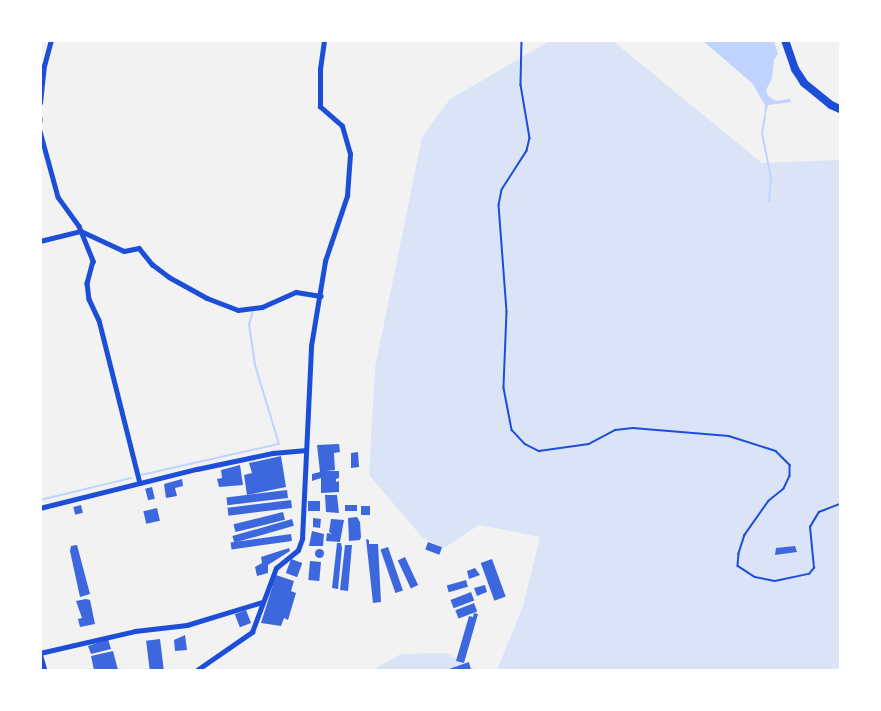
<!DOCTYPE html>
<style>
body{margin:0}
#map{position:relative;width:881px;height:711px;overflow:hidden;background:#f2f2f2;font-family:Mulish,sans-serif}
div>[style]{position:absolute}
.green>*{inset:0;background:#dbe4f7}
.water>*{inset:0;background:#bfd3fe}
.stream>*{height:2px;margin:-1px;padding:0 1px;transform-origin:1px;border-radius:1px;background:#bfd3fe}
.building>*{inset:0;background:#3d67dc;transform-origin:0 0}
.round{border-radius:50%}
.path>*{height:1.5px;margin:-0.75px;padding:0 0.75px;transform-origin:0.75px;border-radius:0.75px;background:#1d4ed8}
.minor>*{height:4.5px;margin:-2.25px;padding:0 2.25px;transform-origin:2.25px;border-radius:2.25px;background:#1d4ed8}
.primary>*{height:8px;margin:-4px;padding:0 4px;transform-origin:4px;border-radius:4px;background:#1d4ed8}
span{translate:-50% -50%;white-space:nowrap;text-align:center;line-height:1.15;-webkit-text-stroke:6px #fff;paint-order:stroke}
.frame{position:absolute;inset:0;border:42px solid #fff;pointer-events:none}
</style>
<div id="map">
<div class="green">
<div style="clip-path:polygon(550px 41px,613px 41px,762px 163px,840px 160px,840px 670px,497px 670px,523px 606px,540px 537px,479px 525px,444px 548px,422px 537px,369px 475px,375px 368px,422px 137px,450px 99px)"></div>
<div style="clip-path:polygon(446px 653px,477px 670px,373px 670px,401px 654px)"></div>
</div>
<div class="water">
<div style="clip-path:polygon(703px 41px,774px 41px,778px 54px,774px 60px,772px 79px,766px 90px,768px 96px,776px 101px,790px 99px,791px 102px,768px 105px,764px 121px,765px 105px,752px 83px)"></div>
</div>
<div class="stream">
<div style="left:765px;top:116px;width:17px;rotate:100deg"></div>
<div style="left:762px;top:133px;width:46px;rotate:78.7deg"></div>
<div style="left:771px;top:178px;width:23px;rotate:95deg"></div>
<div style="left:141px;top:475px;width:141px;rotate:-12.7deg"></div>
<div style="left:279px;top:444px;width:83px;rotate:-106.9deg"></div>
<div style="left:255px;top:365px;width:41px;rotate:-98.3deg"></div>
<div style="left:249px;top:324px;width:14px;rotate:-73deg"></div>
<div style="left:40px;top:500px;width:94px;rotate:-13.6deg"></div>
</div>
<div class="building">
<div style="clip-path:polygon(339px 444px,340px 452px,334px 453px,335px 470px,326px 471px,339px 471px,339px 478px,336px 479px,336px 482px,339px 481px,339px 492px,321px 493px,321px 478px,312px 481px,312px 474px,320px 472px,317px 445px)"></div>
<div style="clip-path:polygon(358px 452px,359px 467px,351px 468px,351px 453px)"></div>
<div style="clip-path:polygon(281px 456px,286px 487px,247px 495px,244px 475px,252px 473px,249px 463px)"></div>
<div style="clip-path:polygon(240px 465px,243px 485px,219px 487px,217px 479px,222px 478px,221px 470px)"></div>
<div style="clip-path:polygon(182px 479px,183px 486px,175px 488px,177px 496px,166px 498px,164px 484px)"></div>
<div style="left:152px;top:487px;width:12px;height:7px;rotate:76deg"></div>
<div style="left:287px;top:490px;width:8px;height:61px;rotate:83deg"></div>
<div style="clip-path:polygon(325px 495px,337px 495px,339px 513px,326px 512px)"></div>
<div style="left:291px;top:500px;width:8px;height:64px;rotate:83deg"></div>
<div style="left:308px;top:501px;width:12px;height:10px"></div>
<div style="left:81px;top:505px;width:8px;height:8px;rotate:76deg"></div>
<div style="left:357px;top:505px;width:6px;height:12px;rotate:90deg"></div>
<div style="left:361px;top:506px;width:9px;height:9px"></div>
<div style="left:157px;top:508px;width:13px;height:14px;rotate:77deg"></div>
<div style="left:283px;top:512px;width:8px;height:51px;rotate:76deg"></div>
<div style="clip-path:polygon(357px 517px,360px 522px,361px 537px,360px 540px,349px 541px,348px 518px)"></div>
<div style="clip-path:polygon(313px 518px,321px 519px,320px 528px,313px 527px)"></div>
<div style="left:292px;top:519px;width:7px;height:62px;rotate:74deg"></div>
<div style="clip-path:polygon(331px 519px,344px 520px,340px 542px,326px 541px,327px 533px,332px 534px,329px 532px)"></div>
<div style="clip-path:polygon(312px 531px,324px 534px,323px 546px,309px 546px)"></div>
<div style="left:291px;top:534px;width:7px;height:61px;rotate:82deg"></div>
<div style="clip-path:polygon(366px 539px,369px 540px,369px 544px,378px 544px,381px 602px,373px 603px)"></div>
<div style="left:428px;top:542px;width:15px;height:8px;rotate:20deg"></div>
<div style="clip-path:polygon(337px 543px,341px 543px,342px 548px,338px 589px,332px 588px)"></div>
<div style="clip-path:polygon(77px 545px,90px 594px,80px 597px,70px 551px,71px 546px)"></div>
<div style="clip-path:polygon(345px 545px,352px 545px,348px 591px,340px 590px)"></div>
<div style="clip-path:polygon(795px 546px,797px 552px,775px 555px,776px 548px)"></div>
<div style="left:388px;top:547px;width:46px;height:8px;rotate:71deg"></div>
<div style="clip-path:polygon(289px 548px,290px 551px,268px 565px,268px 573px,257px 576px,255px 567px,262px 563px,261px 557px)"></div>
<div class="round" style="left:314.5px;top:548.5px;width:9px;height:9px"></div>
<div style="left:405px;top:557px;width:31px;height:8px;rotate:65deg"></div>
<div style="left:291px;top:559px;width:12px;height:15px;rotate:20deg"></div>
<div style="left:492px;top:559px;width:40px;height:12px;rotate:70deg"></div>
<div style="left:310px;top:561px;width:11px;height:19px;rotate:5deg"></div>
<div style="clip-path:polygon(475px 568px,480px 575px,469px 579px,467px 571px)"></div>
<div style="clip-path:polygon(276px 575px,294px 581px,291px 591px,296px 593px,288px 620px,284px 618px,281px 626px,261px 623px)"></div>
<div style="left:466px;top:580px;width:7px;height:20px;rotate:74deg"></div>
<div style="clip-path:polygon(485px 585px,487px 592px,477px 596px,474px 588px)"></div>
<div style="left:471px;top:592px;width:9px;height:22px;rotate:69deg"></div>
<div style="clip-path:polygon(86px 599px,90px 600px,95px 624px,80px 627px,78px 619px,82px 618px,76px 601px)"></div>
<div style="left:474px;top:603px;width:9px;height:20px;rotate:69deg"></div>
<div style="left:246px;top:610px;width:14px;height:12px;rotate:69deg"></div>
<div style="clip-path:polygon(474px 613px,478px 614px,464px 663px,456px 661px,469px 616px,473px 617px)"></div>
<div style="clip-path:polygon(185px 635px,187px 650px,175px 651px,174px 640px)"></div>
<div style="clip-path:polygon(108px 639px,111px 649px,91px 654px,88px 646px)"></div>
<div style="left:160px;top:639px;width:31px;height:14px;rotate:83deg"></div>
<div style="clip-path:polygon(113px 651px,118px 670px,94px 670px,91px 656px)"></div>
<div style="clip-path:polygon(469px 662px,471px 670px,450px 670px,449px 669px)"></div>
</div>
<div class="path">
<div style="left:522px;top:40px;width:45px;rotate:91.3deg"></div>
<div style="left:521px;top:85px;width:54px;rotate:80.4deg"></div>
<div style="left:530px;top:138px;width:13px;rotate:103deg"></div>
<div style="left:527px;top:151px;width:46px;rotate:122.7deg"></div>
<div style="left:502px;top:190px;width:15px;rotate:101deg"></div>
<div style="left:499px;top:205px;width:107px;rotate:85.7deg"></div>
<div style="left:507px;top:312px;width:76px;rotate:92.3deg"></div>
<div style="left:504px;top:388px;width:43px;rotate:79.2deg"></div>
<div style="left:512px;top:430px;width:19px;rotate:47deg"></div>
<div style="left:525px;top:444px;width:16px;rotate:27deg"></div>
<div style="left:539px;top:451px;width:50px;rotate:-8deg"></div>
<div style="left:589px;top:444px;width:30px;rotate:-28deg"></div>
<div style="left:615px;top:430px;width:18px;rotate:-6deg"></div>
<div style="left:633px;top:428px;width:96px;rotate:4.8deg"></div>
<div style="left:729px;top:436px;width:49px;rotate:17.7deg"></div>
<div style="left:776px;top:451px;width:20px;rotate:45deg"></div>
<div style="left:790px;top:465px;width:11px;rotate:90deg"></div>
<div style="left:790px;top:476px;width:14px;rotate:115deg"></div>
<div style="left:784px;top:489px;width:19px;rotate:141deg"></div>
<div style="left:769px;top:501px;width:42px;rotate:125.2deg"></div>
<div style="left:745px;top:535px;width:20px;rotate:108deg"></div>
<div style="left:739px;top:554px;width:12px;rotate:95deg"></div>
<div style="left:738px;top:566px;width:20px;rotate:33deg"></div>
<div style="left:755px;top:577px;width:20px;rotate:11deg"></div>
<div style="left:775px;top:581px;width:35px;rotate:-12deg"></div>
<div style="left:809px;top:574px;width:8px;rotate:-50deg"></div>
<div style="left:814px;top:568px;width:41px;rotate:-95.6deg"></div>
<div style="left:810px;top:527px;width:17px;rotate:-59deg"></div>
<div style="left:819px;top:512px;width:22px;rotate:-21deg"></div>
</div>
<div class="minor">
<div style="left:40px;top:103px;width:37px;rotate:-84deg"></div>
<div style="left:44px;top:66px;width:27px;rotate:-75deg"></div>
<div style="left:40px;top:118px;width:3px;rotate:90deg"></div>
<div style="left:40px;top:131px;width:68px;rotate:74.7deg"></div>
<div style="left:58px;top:197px;width:36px;rotate:54deg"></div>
<div style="left:79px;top:226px;width:38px;rotate:68deg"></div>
<div style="left:93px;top:261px;width:23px;rotate:105deg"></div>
<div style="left:87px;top:283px;width:16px;rotate:83deg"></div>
<div style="left:89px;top:299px;width:23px;rotate:65deg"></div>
<div style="left:99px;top:320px;width:168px;rotate:75.9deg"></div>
<div style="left:40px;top:241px;width:42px;rotate:-13.7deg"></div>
<div style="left:81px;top:231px;width:47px;rotate:24.9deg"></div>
<div style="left:124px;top:251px;width:15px;rotate:-11deg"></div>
<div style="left:139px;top:248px;width:21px;rotate:51deg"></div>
<div style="left:152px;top:264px;width:21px;rotate:37deg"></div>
<div style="left:169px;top:277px;width:43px;rotate:28.9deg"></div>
<div style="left:207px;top:298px;width:33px;rotate:21deg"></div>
<div style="left:238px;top:310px;width:24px;rotate:-7deg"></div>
<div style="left:262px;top:307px;width:37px;rotate:-24deg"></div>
<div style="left:296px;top:292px;width:25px;rotate:9deg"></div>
<div style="left:40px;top:508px;width:162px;rotate:-14deg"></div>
<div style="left:197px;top:469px;width:78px;rotate:-11.9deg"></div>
<div style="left:273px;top:453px;width:33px;rotate:-5deg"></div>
<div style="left:40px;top:653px;width:98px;rotate:-13deg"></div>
<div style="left:135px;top:631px;width:52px;rotate:-6.6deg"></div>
<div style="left:187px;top:625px;width:78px;rotate:-17deg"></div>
<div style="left:40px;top:653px;width:18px;rotate:74deg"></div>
<div style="left:197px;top:670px;width:67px;rotate:-34.6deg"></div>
<div style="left:252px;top:632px;width:68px;rotate:-69.4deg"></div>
<div style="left:276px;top:568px;width:28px;rotate:-39deg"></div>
<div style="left:298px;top:550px;width:12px;rotate:-70deg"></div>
<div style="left:302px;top:539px;width:193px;rotate:-87.3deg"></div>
<div style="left:311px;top:346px;width:86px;rotate:-80.6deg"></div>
<div style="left:325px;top:261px;width:69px;rotate:-71.3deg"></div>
<div style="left:347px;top:196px;width:42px;rotate:-85.9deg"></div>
<div style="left:350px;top:154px;width:29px;rotate:-106deg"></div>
<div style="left:342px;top:126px;width:29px;rotate:-139deg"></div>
<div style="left:320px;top:107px;width:38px;rotate:-90deg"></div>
<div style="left:320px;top:69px;width:29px;rotate:-82deg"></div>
</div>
<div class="primary">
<div style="left:785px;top:40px;width:31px;rotate:71deg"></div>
<div style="left:795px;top:69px;width:17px;rotate:57deg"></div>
<div style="left:804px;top:83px;width:35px;rotate:39deg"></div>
<div style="left:831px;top:105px;width:10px;rotate:24deg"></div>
</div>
<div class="frame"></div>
</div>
